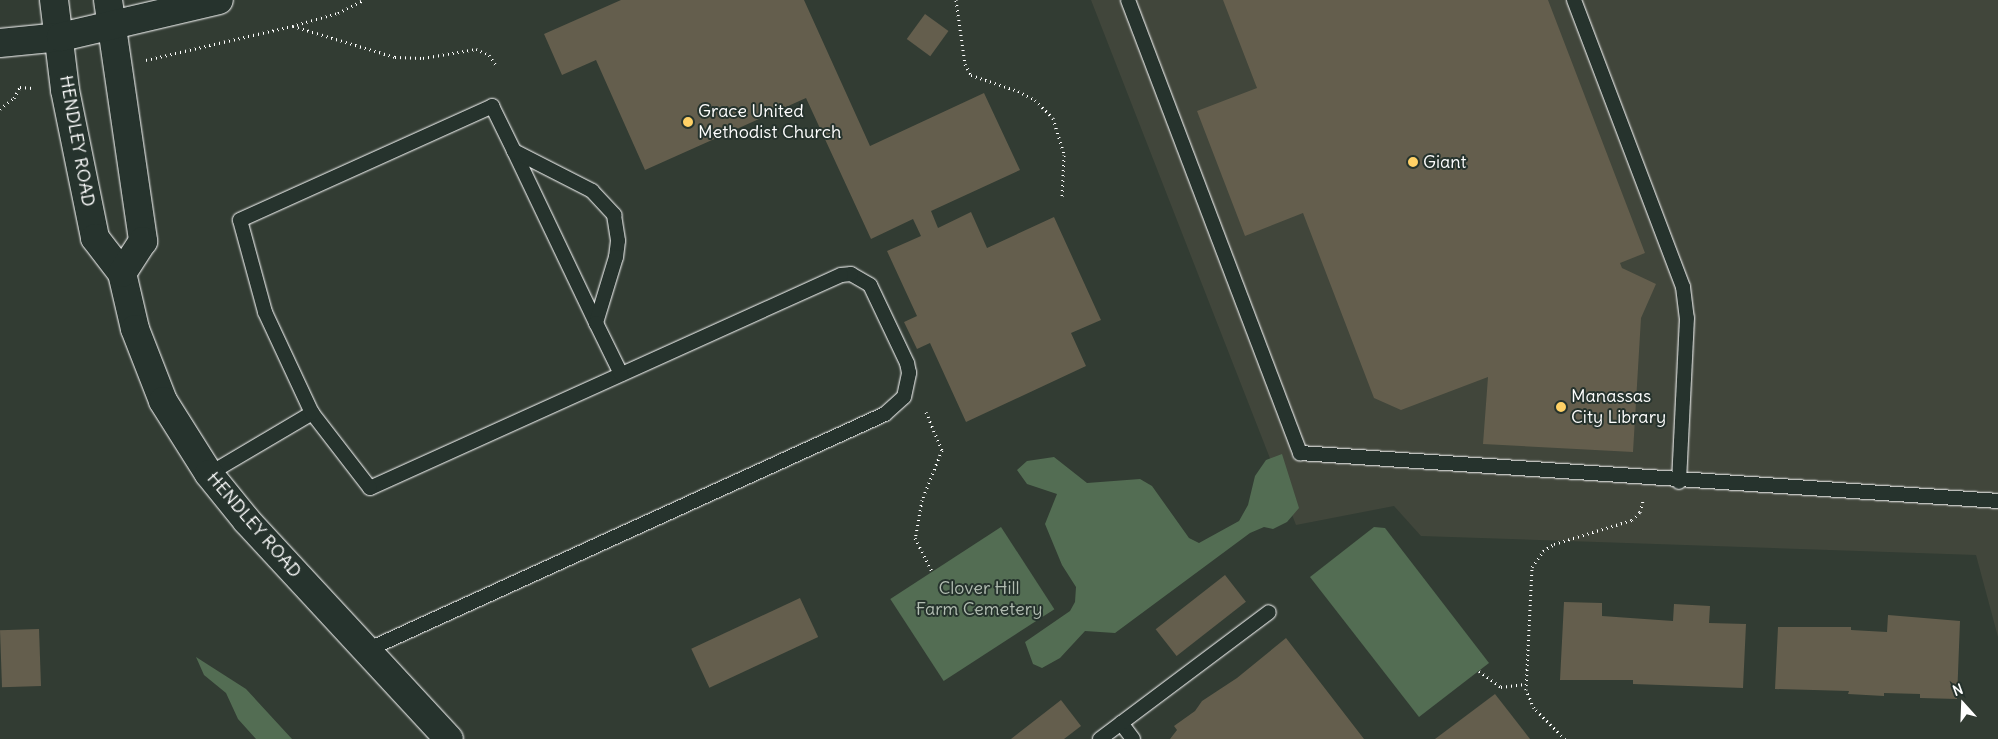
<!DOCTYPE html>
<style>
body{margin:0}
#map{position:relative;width:1998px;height:739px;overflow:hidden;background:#323c33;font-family:Delius,sans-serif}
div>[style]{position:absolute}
.built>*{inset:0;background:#41463b}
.green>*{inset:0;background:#536d53;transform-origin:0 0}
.building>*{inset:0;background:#645e4d;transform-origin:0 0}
.path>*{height:3px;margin-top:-1.5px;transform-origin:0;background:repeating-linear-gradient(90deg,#fff 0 1px,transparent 0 5px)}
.roads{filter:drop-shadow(0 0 1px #fff) drop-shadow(0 0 1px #fff)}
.lane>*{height:14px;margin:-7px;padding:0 7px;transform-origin:7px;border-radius:7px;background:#26332d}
.secondary>*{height:28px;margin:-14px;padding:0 14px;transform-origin:14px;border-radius:14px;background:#26332d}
.dots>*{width:14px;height:14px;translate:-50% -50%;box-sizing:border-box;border:2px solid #26332d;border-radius:50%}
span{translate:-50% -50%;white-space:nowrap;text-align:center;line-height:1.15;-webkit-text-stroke:4px #26332d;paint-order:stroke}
.poi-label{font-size:18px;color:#fff}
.left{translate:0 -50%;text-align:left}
.street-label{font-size:18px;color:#fff}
.park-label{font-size:18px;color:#b2bdb2}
.north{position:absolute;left:1938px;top:679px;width:50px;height:50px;-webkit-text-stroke:4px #26332d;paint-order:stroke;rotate:340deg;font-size:14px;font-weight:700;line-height:20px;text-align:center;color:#fff}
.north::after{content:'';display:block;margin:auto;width:18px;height:22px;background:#fff;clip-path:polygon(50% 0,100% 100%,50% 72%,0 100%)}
</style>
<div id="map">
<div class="built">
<div style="clip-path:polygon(1091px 0,1998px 0,1998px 637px,1976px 555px,1421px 536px,1394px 506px,1296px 525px)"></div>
</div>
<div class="green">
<div style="clip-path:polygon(1282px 454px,1299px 508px,1287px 522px,1273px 529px,1264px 527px,1250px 533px,1115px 633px,1085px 631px,1060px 658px,1042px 668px,1033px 664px,1025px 642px,1070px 611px,1075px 602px,1076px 587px,1062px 565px,1045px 524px,1057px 494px,1027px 484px,1017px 470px,1027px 461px,1054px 457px,1087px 483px,1140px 479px,1152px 486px,1189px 538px,1199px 543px,1239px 521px,1248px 505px,1255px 476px,1266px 460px)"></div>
<div style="left:1001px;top:527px;width:98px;height:132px;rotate:57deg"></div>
<div style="clip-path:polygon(1374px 527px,1385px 528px,1489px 663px,1419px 717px,1310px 577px)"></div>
<div style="clip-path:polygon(196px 657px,246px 689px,292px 739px,256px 739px,238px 719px,226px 693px,204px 675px)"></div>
</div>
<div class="building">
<div style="clip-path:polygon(621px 0,804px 0,870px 146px,984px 93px,1020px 170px,931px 211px,938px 228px,971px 212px,987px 248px,1054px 217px,1101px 320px,1071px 333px,1086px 366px,966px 422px,930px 343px,917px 349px,904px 322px,917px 316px,887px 251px,921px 236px,913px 219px,871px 239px,806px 98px,645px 170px,596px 60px,562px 75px,544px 34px)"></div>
<div style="clip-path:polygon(1223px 0,1548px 0,1645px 253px,1620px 263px,1622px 268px,1656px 284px,1641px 318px,1633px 452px,1483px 444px,1488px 377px,1401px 410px,1374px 398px,1303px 213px,1245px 236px,1197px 111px,1257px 88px)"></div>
<div style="left:925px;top:14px;width:29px;height:31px;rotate:36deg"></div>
<div style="left:1225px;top:575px;width:34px;height:88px;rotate:52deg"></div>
<div style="left:800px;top:598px;width:43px;height:120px;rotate:65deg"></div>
<div style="clip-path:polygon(1564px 602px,1602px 603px,1602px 616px,1673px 621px,1674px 604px,1710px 606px,1709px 623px,1746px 624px,1743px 688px,1633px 684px,1633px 680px,1560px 680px)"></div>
<div style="clip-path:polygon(1888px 615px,1960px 621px,1957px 699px,1920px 698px,1920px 694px,1884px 693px,1884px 696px,1848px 694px,1849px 691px,1775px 689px,1778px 627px,1851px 627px,1851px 630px,1887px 632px)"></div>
<div style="left:39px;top:629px;width:57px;height:39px;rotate:88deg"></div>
<div style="clip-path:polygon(1286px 638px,1364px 739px,1170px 739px,1177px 730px,1174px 726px,1195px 711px,1202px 701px,1237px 678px)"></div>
<div style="clip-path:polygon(1495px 694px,1530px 739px,1435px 739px)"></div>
<div style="clip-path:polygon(1061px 700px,1081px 726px,1064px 739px,1011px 739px)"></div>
</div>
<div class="path">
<div style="left:956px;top:0;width:65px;rotate:82deg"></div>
<div style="left:965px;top:64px;width:13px;rotate:61deg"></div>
<div style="left:971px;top:75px;width:50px;rotate:18.8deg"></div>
<div style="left:1018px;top:91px;width:19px;rotate:28deg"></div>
<div style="left:1035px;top:100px;width:25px;rotate:45deg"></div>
<div style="left:1053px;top:118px;width:39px;rotate:73deg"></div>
<div style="left:1064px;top:155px;width:42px;rotate:92.7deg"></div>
<div style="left:293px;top:26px;width:107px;rotate:16.9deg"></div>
<div style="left:395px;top:57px;width:28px;rotate:2deg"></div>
<div style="left:423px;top:58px;width:54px;rotate:-9.6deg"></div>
<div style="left:476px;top:49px;width:14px;rotate:25deg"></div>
<div style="left:489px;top:55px;width:11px;rotate:56deg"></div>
<div style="left:146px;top:60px;width:150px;rotate:-13.1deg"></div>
<div style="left:292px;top:26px;width:48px;rotate:-15.8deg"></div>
<div style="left:338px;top:13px;width:29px;rotate:-27deg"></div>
<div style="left:0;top:109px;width:18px;rotate:-38deg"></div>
<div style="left:14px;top:98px;width:13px;rotate:-61deg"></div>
<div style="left:20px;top:87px;width:13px;rotate:4deg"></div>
<div style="left:926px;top:412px;width:41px;rotate:67.2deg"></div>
<div style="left:942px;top:450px;width:54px;rotate:111.8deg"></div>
<div style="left:922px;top:500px;width:39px;rotate:100deg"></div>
<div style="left:915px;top:538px;width:37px;rotate:63deg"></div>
<div style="left:1479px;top:671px;width:27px;rotate:36deg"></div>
<div style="left:1501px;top:687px;width:24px;rotate:-7deg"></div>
<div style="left:1565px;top:739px;width:44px;rotate:-135deg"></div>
<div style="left:1534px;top:708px;width:20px;rotate:-114deg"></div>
<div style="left:1526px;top:690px;width:123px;rotate:-87.2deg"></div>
<div style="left:1532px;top:567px;width:19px;rotate:-55deg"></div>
<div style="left:1543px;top:551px;width:13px;rotate:-32deg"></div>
<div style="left:1554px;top:544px;width:82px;rotate:-17.1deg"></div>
<div style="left:1632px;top:520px;width:11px;rotate:-45deg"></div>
<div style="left:1640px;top:512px;width:11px;rotate:-75deg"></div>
</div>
<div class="roads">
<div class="lane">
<div style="left:1128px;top:0;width:485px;rotate:69.2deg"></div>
<div style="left:1300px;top:453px;width:700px;rotate:3.93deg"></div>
<div style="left:1574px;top:0;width:307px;rotate:69.2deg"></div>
<div style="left:1683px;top:287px;width:31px;rotate:83deg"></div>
<div style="left:1687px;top:318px;width:164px;rotate:92.8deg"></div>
<div style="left:514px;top:151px;width:191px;rotate:64.5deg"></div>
<div style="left:209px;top:474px;width:120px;rotate:-30.6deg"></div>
<div style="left:367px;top:650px;width:569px;rotate:-24.49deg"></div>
<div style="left:885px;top:414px;width:25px;rotate:-42deg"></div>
<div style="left:904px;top:397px;width:25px;rotate:-78deg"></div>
<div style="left:909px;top:373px;width:10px;rotate:-101deg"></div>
<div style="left:907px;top:363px;width:86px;rotate:-115.4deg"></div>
<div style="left:870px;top:285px;width:22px;rotate:-150deg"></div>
<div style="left:851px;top:274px;width:10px;rotate:174deg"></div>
<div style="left:841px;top:275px;width:517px;rotate:155.67deg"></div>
<div style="left:370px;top:488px;width:95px;rotate:-127.7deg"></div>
<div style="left:312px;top:413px;width:111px;rotate:-115deg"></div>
<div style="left:265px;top:312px;width:95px;rotate:-105.2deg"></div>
<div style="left:240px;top:220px;width:277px;rotate:-24.3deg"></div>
<div style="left:492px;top:106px;width:50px;rotate:63.9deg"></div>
<div style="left:514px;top:151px;width:88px;rotate:27.1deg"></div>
<div style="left:592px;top:191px;width:33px;rotate:47deg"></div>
<div style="left:614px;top:215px;width:26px;rotate:81deg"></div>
<div style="left:618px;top:241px;width:16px;rotate:97deg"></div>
<div style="left:616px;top:257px;width:69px;rotate:106.9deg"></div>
<div style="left:596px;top:323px;width:57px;rotate:63.9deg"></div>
<div style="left:1121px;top:723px;width:20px;rotate:53deg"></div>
<div style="left:1100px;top:739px;width:211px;rotate:-36.9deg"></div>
</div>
<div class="secondary">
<div style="left:54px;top:0;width:91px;rotate:83deg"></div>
<div style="left:65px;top:90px;width:151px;rotate:78.5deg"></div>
<div style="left:95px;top:238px;width:44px;rotate:52.4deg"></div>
<div style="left:122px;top:273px;width:57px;rotate:76.9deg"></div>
<div style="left:135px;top:329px;width:77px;rotate:68.7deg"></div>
<div style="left:163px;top:401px;width:86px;rotate:57.8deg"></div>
<div style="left:209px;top:474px;width:60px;rotate:51deg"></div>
<div style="left:247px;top:521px;width:297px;rotate:47.2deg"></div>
<div style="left:108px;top:0;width:244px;rotate:81.7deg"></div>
<div style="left:143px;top:241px;width:38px;rotate:123deg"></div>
<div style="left:0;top:43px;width:61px;rotate:-5.6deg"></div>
<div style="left:61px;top:37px;width:162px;rotate:-13.2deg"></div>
</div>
</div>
<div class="dots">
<div style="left:688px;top:122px;background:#ffd166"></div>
<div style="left:1413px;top:162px;background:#ffd166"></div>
<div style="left:1561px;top:407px;background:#ffd166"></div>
</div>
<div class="poi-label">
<span class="left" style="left:698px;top:122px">Grace United<br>Methodist Church</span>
<span class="left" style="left:1423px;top:162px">Giant</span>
<span class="left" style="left:1571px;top:407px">Manassas<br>City Library</span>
</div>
<div class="street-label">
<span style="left:77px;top:141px;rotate:80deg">HENDLEY ROAD</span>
<span style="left:254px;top:525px;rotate:49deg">HENDLEY ROAD</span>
</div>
<div class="park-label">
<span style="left:979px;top:599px">Clover Hill<br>Farm Cemetery</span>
</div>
<div class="north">N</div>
</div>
